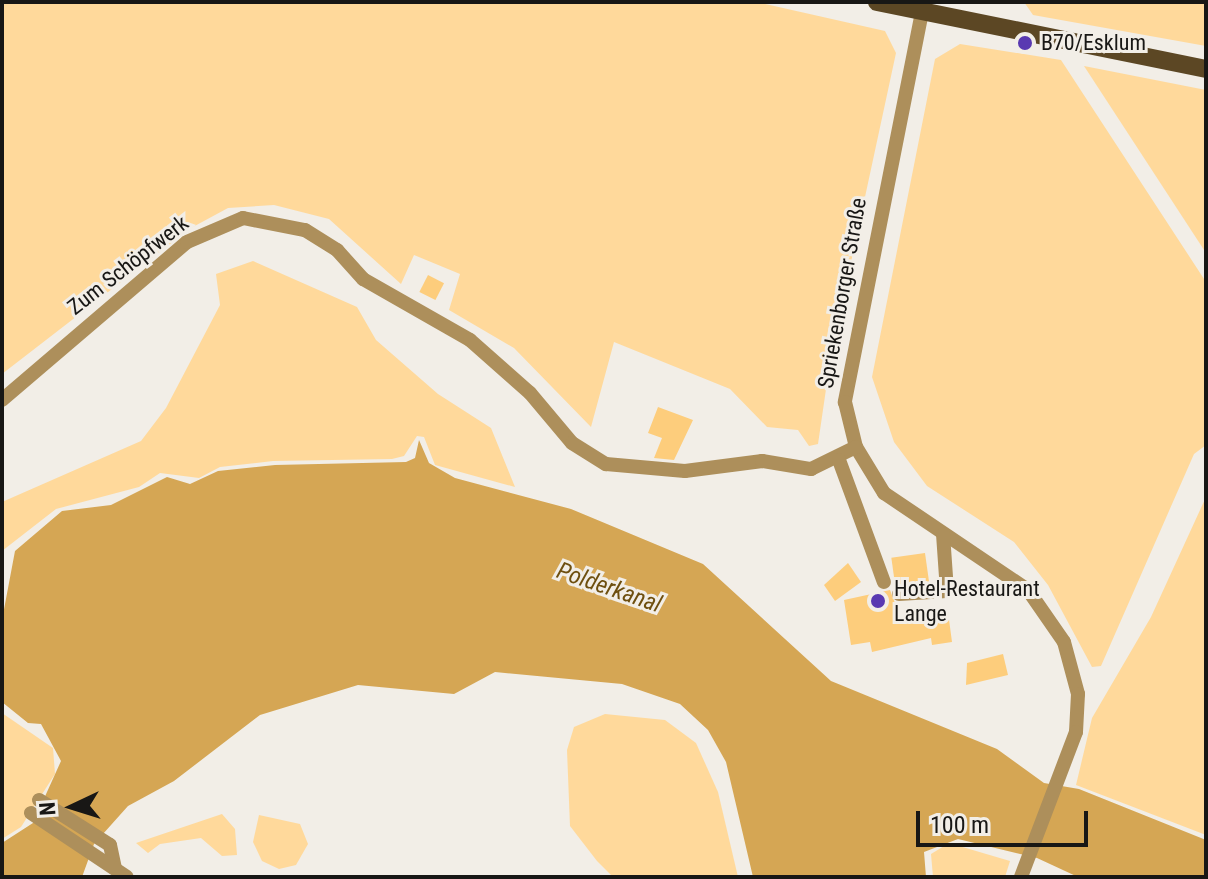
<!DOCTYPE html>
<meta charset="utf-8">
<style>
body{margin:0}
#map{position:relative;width:1208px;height:879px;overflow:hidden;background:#f2eee7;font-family:"Roboto Condensed",sans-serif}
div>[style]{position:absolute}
.green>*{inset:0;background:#ffd99b}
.water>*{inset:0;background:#d5a654}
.building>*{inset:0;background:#fdcd7c;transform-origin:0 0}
.minor>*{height:14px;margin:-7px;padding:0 7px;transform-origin:7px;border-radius:7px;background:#ad8f5b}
.major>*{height:18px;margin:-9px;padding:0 9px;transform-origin:9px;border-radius:9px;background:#5c4724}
.dots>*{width:22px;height:22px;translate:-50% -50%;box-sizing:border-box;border:4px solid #f2eee7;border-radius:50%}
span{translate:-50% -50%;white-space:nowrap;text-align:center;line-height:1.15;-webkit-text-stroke:6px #f2eee7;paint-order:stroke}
.poi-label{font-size:22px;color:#181715}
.left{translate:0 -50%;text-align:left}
.street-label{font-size:22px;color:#181715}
.water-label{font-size:24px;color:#6e4f0f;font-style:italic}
.frame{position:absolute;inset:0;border:4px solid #181715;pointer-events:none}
.north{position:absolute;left:32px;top:767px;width:80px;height:80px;-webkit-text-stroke:6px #f2eee7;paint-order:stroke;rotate:266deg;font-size:22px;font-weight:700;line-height:32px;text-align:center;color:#181715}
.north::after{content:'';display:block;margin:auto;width:28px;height:36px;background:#181715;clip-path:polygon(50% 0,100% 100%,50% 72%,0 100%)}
.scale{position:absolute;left:916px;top:811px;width:172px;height:36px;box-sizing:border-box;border:4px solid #181715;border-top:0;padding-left:10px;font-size:24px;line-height:28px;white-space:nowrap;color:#181715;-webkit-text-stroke:6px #f2eee7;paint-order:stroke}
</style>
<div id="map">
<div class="green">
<div style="clip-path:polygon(2px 2px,756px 2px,885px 31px,896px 53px,831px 355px,818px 444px,809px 446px,798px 430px,767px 427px,730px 389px,614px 342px,591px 427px,514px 348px,449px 310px,460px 274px,414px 255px,401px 284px,329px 219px,274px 205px,228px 208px,191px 228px,2px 374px)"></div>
<div style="clip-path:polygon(1024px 2px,1206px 2px,1206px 46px,1033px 15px)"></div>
<div style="clip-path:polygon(960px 44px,1061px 60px,1206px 282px,1206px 445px,1194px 454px,1101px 666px,1092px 667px,1048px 585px,1014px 542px,927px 486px,894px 442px,872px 377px,935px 59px)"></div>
<div style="clip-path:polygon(1084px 66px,1206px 90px,1206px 253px)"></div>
<div style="clip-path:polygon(253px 261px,357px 307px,376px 340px,438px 394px,491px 428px,515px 487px,435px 465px,424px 437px,417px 436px,404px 456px,392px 459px,273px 461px,220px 467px,199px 478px,160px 473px,139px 487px,56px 509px,2px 551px,2px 502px,141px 441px,166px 408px,220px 305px,216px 274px)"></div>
<div style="clip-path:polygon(1206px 497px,1206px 835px,1076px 785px,1092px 718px,1151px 617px)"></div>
<div style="clip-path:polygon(2px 713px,53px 748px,55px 774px,21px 827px,2px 839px)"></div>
<div style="clip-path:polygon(605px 714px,665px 720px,696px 743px,718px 792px,738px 877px,613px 877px,597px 861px,570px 826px,567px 750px,574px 727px)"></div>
<div style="clip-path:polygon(222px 814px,235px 829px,237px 855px,222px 856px,201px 838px,160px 844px,148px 853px,136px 843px)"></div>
<div style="clip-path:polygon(259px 815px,300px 824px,308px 844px,296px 865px,279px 869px,262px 861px,253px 842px)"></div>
<div style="clip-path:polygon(949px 843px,1010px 861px,1005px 877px,933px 877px,931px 854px)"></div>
</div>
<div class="water">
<div style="clip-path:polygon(419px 440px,429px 463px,455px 478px,571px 509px,703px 564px,831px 681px,997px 749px,1044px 783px,1079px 789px,1206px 840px,1206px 877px,1078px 877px,1037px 858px,958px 839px,924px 852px,926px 877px,753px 877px,726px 762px,708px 730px,680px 704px,622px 684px,495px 672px,454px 694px,358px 685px,260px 715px,174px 781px,128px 806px,94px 844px,82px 877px,2px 877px,2px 843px,33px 823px,61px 761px,41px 724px,28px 723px,2px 702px,2px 620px,15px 551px,62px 511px,111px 505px,167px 477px,190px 484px,218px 471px,275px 465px,406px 462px,415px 458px)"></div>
</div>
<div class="building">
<div style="left:428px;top:275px;width:18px;height:19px;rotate:27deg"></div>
<div style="clip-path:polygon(658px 407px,693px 420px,674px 460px,654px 458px,662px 438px,648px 433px)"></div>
<div style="left:925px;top:553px;width:29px;height:34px;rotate:82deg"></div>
<div style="clip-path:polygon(848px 563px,861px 582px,835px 601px,824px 585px)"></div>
<div style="clip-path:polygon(890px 590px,901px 619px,948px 612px,952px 642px,932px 645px,931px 638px,872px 652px,870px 642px,851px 645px,844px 600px)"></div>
<div style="clip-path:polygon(1003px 654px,1008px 675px,966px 685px,967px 663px)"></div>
</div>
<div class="minor">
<div style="left:922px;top:12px;width:398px;rotate:101.2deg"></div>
<div style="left:845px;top:402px;width:46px;rotate:76.3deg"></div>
<div style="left:856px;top:447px;width:54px;rotate:58.7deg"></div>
<div style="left:884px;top:493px;width:174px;rotate:34deg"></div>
<div style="left:1028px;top:590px;width:63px;rotate:55.3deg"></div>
<div style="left:1064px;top:642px;width:54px;rotate:74.9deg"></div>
<div style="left:1078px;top:694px;width:38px;rotate:93deg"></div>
<div style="left:1076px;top:732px;width:155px;rotate:110.8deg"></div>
<div style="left:2px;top:400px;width:243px;rotate:-40.5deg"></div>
<div style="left:187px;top:242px;width:61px;rotate:-23.2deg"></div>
<div style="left:243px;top:218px;width:63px;rotate:11deg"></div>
<div style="left:305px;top:230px;width:38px;rotate:32deg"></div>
<div style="left:337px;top:250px;width:39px;rotate:48deg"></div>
<div style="left:363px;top:279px;width:123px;rotate:29.7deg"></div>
<div style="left:470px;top:340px;width:80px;rotate:41.5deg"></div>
<div style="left:530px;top:393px;width:65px;rotate:50deg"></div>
<div style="left:572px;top:443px;width:40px;rotate:32deg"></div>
<div style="left:606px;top:464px;width:79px;rotate:5.1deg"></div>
<div style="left:685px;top:471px;width:78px;rotate:-7.4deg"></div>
<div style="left:762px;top:461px;width:50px;rotate:9.3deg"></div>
<div style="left:811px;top:469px;width:50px;rotate:-26.1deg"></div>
<div style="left:839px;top:460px;width:130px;rotate:69.8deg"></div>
<div style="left:899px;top:594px;width:48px;rotate:-3.6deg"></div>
<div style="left:947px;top:591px;width:57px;rotate:-94deg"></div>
<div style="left:39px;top:800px;width:84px;rotate:32.4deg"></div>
<div style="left:110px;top:845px;width:24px;rotate:78deg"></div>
<div style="left:31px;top:813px;width:115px;rotate:33.7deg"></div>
</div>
<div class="major">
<div style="left:877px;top:2px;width:336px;rotate:11.5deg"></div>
</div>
<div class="dots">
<div style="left:1025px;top:43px;background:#5939b1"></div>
<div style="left:878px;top:601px;background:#5939b1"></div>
</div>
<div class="poi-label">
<span class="left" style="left:1041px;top:43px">B70/Esklum</span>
<span class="left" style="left:894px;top:601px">Hotel-Restaurant<br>Lange</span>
</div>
<div class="street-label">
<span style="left:128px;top:265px;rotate:-38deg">Zum Schöpfwerk</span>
<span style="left:842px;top:293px;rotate:-80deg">Spriekenborger Straße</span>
</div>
<div class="water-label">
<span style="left:609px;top:588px;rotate:19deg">Polderkanal</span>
</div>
<div class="frame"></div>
<div class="north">N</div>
<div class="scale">100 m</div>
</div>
